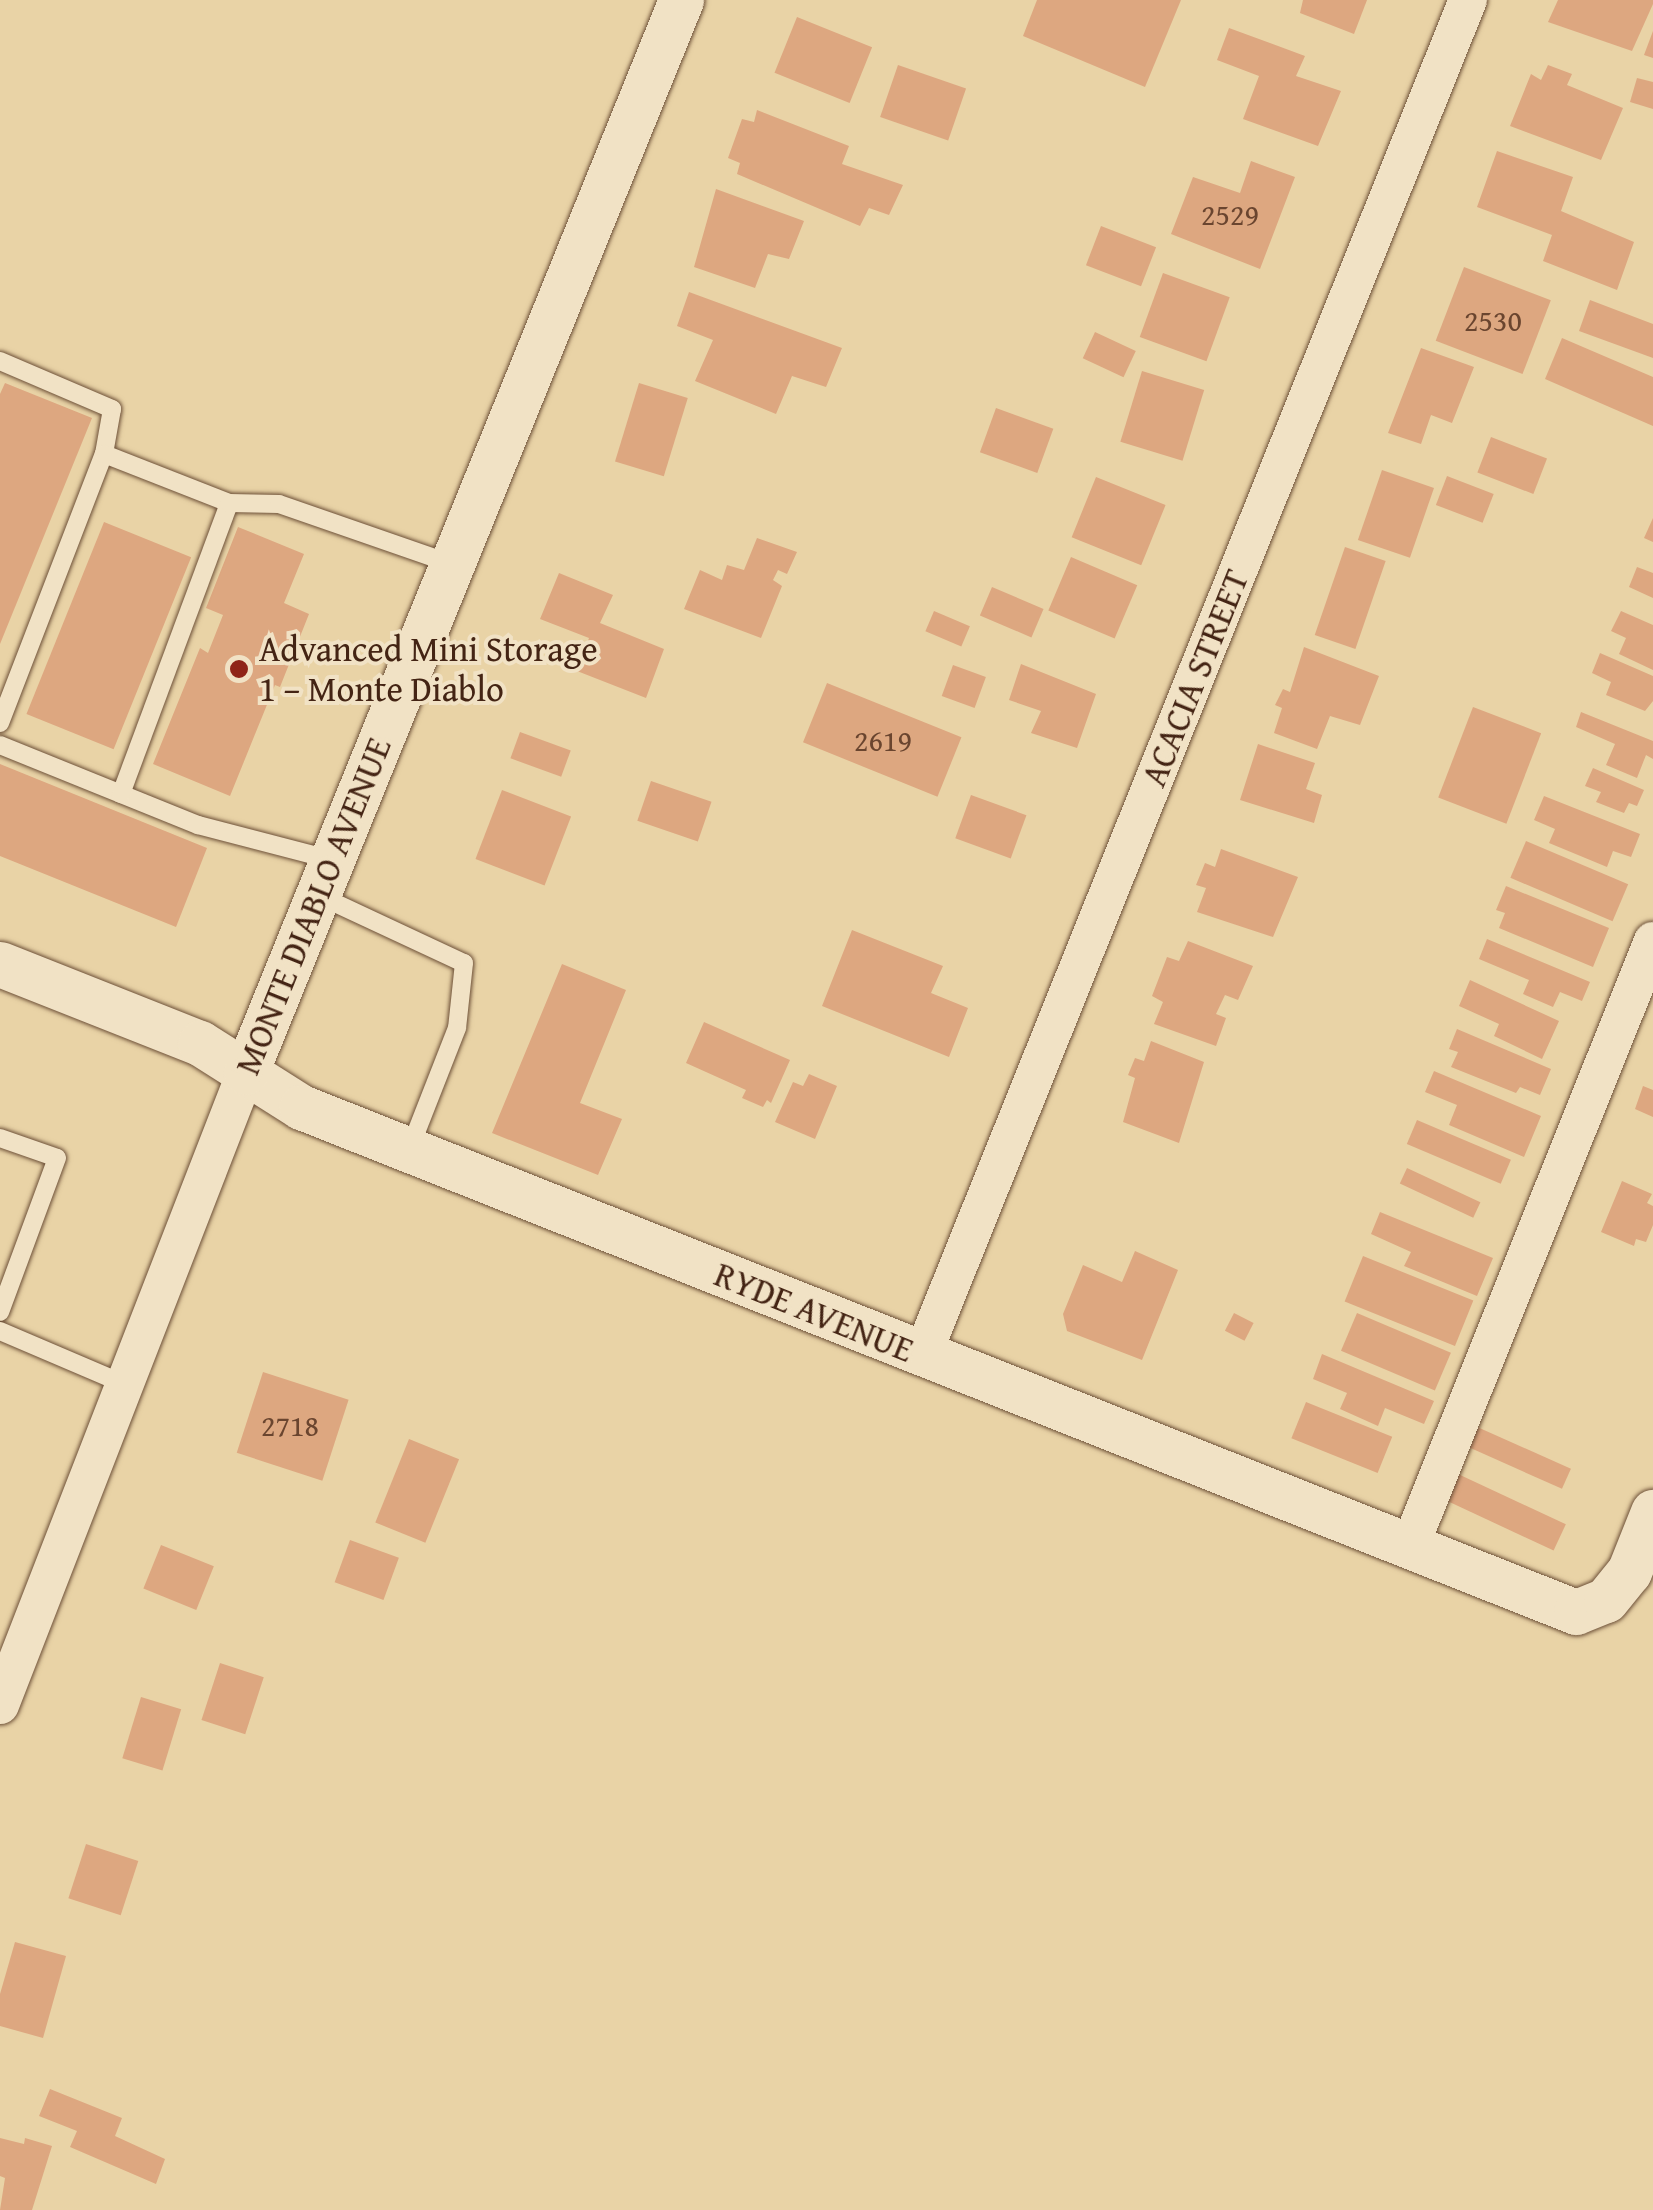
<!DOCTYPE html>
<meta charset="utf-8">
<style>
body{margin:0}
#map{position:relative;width:1653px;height:2210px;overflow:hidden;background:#e9d3a6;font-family:"Gentium Book Plus",serif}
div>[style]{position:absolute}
.building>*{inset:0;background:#dda780;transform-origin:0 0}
.roads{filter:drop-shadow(0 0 2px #6d5038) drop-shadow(0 0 2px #6d5038)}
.service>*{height:18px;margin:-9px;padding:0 9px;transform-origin:9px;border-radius:9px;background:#f1e2c5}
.minor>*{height:38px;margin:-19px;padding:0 19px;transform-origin:19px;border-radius:19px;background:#f1e2c5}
.tertiary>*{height:45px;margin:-22.5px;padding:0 22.5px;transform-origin:22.5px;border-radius:22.5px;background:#f1e2c5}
.dots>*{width:28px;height:28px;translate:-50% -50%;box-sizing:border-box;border:5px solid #f1e2c5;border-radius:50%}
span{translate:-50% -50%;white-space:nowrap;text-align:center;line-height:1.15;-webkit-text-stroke:8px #f1e2c5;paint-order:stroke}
.number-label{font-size:30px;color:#6a452f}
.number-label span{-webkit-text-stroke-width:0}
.poi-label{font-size:35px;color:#442414}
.left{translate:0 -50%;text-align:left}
.street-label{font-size:35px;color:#442414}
</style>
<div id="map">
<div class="building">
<div style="clip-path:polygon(1037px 0,1181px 0,1145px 87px,1023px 36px)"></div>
<div style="clip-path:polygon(1303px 0,1367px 0,1354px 34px,1300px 13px)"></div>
<div style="clip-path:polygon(1558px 0,1653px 0,1653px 4px,1632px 51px,1548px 22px)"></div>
<div style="left:797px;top:17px;width:81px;height:60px;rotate:22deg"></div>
<div style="clip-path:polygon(1229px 28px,1305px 56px,1296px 76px,1341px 91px,1318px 146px,1243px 119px,1259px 76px,1217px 60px)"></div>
<div style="clip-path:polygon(1653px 31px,1653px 58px,1644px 55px)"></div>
<div style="left:898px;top:65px;width:72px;height:55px;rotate:19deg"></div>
<div style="clip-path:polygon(1548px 65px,1572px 74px,1567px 85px,1623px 108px,1601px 160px,1510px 126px,1531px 74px,1541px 80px)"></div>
<div style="clip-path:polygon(1637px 78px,1653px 82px,1653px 109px,1630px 102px)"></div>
<div style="clip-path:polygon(757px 110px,849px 146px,842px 164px,903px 185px,889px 215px,869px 208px,860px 226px,737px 174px,740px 163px,728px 158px,742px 119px,754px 122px)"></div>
<div style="clip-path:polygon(1497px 151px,1573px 177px,1561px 211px,1634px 242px,1617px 290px,1543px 261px,1552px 235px,1477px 207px)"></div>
<div style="clip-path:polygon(1251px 161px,1295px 177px,1260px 269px,1171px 234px,1193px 177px,1240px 193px)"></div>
<div style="clip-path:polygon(716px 189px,804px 221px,789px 259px,768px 254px,755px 288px,694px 267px)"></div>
<div style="left:1101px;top:226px;width:59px;height:42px;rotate:21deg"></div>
<div style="left:1464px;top:267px;width:93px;height:79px;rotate:21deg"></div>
<div style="left:1163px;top:273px;width:71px;height:68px;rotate:20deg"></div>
<div style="clip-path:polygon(689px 292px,842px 348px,826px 387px,792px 376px,776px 414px,695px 381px,713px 340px,677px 326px)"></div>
<div style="clip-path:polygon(1590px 300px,1653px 324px,1653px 358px,1579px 331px)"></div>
<div style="left:1095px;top:332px;width:45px;height:29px;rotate:25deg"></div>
<div style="clip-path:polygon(1562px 338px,1653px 377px,1653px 426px,1545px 379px)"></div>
<div style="clip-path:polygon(1421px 348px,1474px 367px,1452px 423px,1431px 415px,1421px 444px,1388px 433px)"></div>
<div style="left:1142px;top:371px;width:65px;height:74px;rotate:17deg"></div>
<div style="clip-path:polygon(5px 383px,92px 418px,0 644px,0 394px)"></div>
<div style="left:639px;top:383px;width:51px;height:82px;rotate:17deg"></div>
<div style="left:996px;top:408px;width:61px;height:47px;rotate:20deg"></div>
<div style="left:1491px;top:437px;width:60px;height:38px;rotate:21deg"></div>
<div style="left:1382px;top:470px;width:55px;height:74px;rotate:19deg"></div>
<div style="left:1447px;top:476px;width:50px;height:31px;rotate:21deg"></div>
<div style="left:1096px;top:477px;width:75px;height:65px;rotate:22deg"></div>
<div style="clip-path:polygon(1653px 518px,1653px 542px,1644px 538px)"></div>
<div style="left:104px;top:522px;width:94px;height:207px;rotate:22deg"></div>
<div style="clip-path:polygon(238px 527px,304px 554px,284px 603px,309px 614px,280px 687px,275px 685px,230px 796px,153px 764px,200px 648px,208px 653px,223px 615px,206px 608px)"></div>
<div style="clip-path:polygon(757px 538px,797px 552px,787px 574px,778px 570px,773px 580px,782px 586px,761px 638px,684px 609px,700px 570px,722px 580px,727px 565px,744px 570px)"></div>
<div style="left:1345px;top:547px;width:43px;height:93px;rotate:19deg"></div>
<div style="left:1071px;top:557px;width:72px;height:58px;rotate:23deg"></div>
<div style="clip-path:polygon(1637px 567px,1653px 573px,1653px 598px,1629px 587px)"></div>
<div style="clip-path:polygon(559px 573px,613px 595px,600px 623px,664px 649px,646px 698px,577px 671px,589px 638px,540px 619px)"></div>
<div style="left:992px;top:587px;width:56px;height:31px;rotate:23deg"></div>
<div style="left:934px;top:611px;width:39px;height:22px;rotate:23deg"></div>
<div style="clip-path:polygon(1621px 611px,1653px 625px,1653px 670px,1619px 654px,1626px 638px,1611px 631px)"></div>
<div style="clip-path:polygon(1304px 647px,1379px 676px,1360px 725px,1330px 716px,1317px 749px,1274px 733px,1282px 708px,1275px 705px,1283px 689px,1290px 692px)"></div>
<div style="clip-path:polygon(1600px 653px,1653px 676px,1653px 701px,1645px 711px,1606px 695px,1611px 682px,1592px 673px)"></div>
<div style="clip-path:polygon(1021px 664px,1096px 694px,1077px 748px,1031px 733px,1041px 711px,1009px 700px)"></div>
<div style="left:953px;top:665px;width:35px;height:33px;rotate:20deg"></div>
<div style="left:827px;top:683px;width:145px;height:64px;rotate:22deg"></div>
<div style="left:1473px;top:707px;width:73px;height:97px;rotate:21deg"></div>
<div style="clip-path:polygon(1581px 712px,1653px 741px,1653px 759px,1646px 755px,1637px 778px,1606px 765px,1615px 744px,1576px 727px)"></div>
<div style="left:520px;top:732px;width:54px;height:28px;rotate:20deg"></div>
<div style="clip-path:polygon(1258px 744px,1315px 763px,1306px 789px,1322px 795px,1314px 823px,1240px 800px)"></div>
<div style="clip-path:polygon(0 764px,207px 848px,176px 927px,0 856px)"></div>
<div style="clip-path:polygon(1593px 768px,1644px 790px,1637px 806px,1629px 803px,1624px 813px,1596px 802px,1601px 792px,1585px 786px)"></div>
<div style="left:651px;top:781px;width:64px;height:42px;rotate:19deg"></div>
<div style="left:502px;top:790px;width:74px;height:74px;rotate:21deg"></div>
<div style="left:971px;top:795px;width:59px;height:46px;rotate:20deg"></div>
<div style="clip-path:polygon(1544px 796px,1640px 834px,1631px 857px,1613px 851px,1607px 867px,1549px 843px,1555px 829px,1534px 820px)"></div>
<div style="left:1526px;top:841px;width:111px;height:40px;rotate:23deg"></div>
<div style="clip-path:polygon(1221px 849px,1298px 877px,1273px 937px,1197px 912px,1206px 888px,1196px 885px,1205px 863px,1215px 867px)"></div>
<div style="clip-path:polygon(1506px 886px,1609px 928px,1593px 967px,1499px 928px,1505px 913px,1496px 910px)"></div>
<div style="clip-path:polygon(852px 930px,943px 966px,931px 993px,968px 1008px,949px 1057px,822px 1006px)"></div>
<div style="clip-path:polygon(1487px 939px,1590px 982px,1582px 1001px,1560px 992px,1553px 1007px,1523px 994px,1529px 980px,1479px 959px)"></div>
<div style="clip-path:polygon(1188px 941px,1253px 966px,1238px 1000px,1225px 995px,1216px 1014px,1226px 1018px,1216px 1046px,1154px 1024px,1163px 1002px,1152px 996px,1167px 957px,1179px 961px)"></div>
<div style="clip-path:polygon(562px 964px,626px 990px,580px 1103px,622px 1119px,598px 1175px,492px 1133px)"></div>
<div style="clip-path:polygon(1470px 980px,1559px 1021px,1542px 1059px,1494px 1036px,1499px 1024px,1459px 1006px)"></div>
<div style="clip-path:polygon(704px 1022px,790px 1060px,771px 1103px,767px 1100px,763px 1107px,742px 1098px,746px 1090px,686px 1063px)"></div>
<div style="clip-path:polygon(1457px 1029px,1551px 1069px,1540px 1095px,1520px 1087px,1516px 1093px,1451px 1067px,1458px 1052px,1449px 1049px)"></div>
<div style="clip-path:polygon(1151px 1041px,1204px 1062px,1179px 1143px,1123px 1122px,1135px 1078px,1128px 1075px,1135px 1058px,1144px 1061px)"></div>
<div style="clip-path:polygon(1434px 1071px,1541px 1116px,1524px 1157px,1449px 1125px,1457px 1105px,1425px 1092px)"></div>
<div style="clip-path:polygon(809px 1074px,837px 1086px,815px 1139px,775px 1122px,793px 1082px,803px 1086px)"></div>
<div style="clip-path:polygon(1643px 1086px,1653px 1090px,1653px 1117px,1635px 1109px)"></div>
<div style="left:1417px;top:1120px;width:102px;height:26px;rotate:23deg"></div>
<div style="left:1407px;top:1168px;width:81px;height:17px;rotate:25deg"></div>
<div style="clip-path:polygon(1622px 1181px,1652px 1194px,1647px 1203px,1653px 1206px,1653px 1225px,1646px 1242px,1636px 1239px,1634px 1246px,1601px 1232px)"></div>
<div style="clip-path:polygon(1380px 1212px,1493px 1258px,1477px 1296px,1404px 1266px,1411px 1252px,1371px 1234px)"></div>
<div style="clip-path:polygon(1135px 1251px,1178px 1270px,1142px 1360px,1067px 1331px,1063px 1314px,1083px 1265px,1122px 1282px)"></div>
<div style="left:1363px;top:1256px;width:119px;height:49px;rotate:22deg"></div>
<div style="left:1234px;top:1313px;width:22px;height:20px;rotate:27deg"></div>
<div style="left:1357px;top:1313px;width:102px;height:41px;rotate:23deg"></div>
<div style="clip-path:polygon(1322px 1354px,1434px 1401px,1424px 1424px,1385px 1408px,1378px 1426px,1340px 1409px,1347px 1393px,1313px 1379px)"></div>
<div style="left:263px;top:1372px;width:90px;height:85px;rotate:18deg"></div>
<div style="left:1306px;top:1402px;width:93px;height:39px;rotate:22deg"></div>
<div style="left:1475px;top:1426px;width:105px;height:22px;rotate:24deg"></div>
<div style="left:409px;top:1439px;width:54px;height:90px;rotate:22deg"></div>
<div style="left:1458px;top:1474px;width:119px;height:29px;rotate:25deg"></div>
<div style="left:350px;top:1540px;width:52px;height:45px;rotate:20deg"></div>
<div style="left:161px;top:1545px;width:57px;height:47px;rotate:22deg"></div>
<div style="left:220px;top:1663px;width:46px;height:60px;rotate:18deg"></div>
<div style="left:141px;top:1697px;width:42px;height:64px;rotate:17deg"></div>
<div style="left:86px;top:1844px;width:55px;height:57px;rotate:18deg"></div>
<div style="clip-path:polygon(15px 1942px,66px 1956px,43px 2038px,0 2026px,0 1994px)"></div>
<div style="clip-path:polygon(50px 2089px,122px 2118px,115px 2136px,165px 2159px,156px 2184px,70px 2147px,77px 2131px,39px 2116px)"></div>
<div style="clip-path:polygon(0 2138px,24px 2144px,25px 2138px,52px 2146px,32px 2210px,0 2210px,5px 2178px,0 2176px)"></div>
</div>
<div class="roads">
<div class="service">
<div style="left:0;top:361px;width:122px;rotate:23.2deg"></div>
<div style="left:112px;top:409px;width:46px;rotate:100.1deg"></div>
<div style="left:0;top:723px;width:288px;rotate:-68.9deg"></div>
<div style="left:104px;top:454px;width:134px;rotate:21.4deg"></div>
<div style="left:0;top:745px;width:214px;rotate:22deg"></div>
<div style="left:198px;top:825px;width:138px;rotate:14.6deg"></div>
<div style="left:121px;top:794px;width:310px;rotate:-69.6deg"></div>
<div style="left:229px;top:503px;width:50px;rotate:1.1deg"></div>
<div style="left:279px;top:504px;width:183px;rotate:19.1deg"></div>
<div style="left:318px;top:895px;width:161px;rotate:25deg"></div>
<div style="left:464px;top:963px;width:65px;rotate:96.1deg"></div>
<div style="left:457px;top:1028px;width:129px;rotate:111.4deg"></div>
<div style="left:0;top:1138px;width:60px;rotate:19.3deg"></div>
<div style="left:57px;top:1158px;width:164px;rotate:110.3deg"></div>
<div style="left:0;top:1331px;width:135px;rotate:23.1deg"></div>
</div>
<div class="minor">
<div style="left:922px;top:1356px;width:1462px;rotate:-68.07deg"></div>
<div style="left:1410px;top:1546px;width:652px;rotate:-68.12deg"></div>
<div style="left:0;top:1705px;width:679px;rotate:-68.76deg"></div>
</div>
<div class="tertiary">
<div style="left:0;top:964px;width:215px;rotate:21.6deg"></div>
<div style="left:200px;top:1043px;width:120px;rotate:32.4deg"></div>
<div style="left:301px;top:1107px;width:1371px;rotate:21.61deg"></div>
<div style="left:1576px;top:1612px;width:32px;rotate:-22deg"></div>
<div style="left:1606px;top:1600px;width:36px;rotate:-51deg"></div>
<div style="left:1629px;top:1572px;width:65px;rotate:-68.2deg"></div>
<div style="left:246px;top:1072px;width:1157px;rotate:-67.91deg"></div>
</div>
</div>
<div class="dots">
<div style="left:239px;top:669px;background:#8f2418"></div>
</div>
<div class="number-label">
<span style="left:1230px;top:214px">2529</span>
<span style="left:1493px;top:320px">2530</span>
<span style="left:883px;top:740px">2619</span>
<span style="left:290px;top:1425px">2718</span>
</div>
<div class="poi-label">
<span class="left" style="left:259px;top:669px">Advanced Mini Storage<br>1 – Monte Diablo</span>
</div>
<div class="street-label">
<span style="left:1195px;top:678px;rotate:-68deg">ACACIA STREET</span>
<span style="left:313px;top:906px;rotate:-68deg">MONTE DIABLO AVENUE</span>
<span style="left:814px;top:1312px;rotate:22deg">RYDE AVENUE</span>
</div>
</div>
